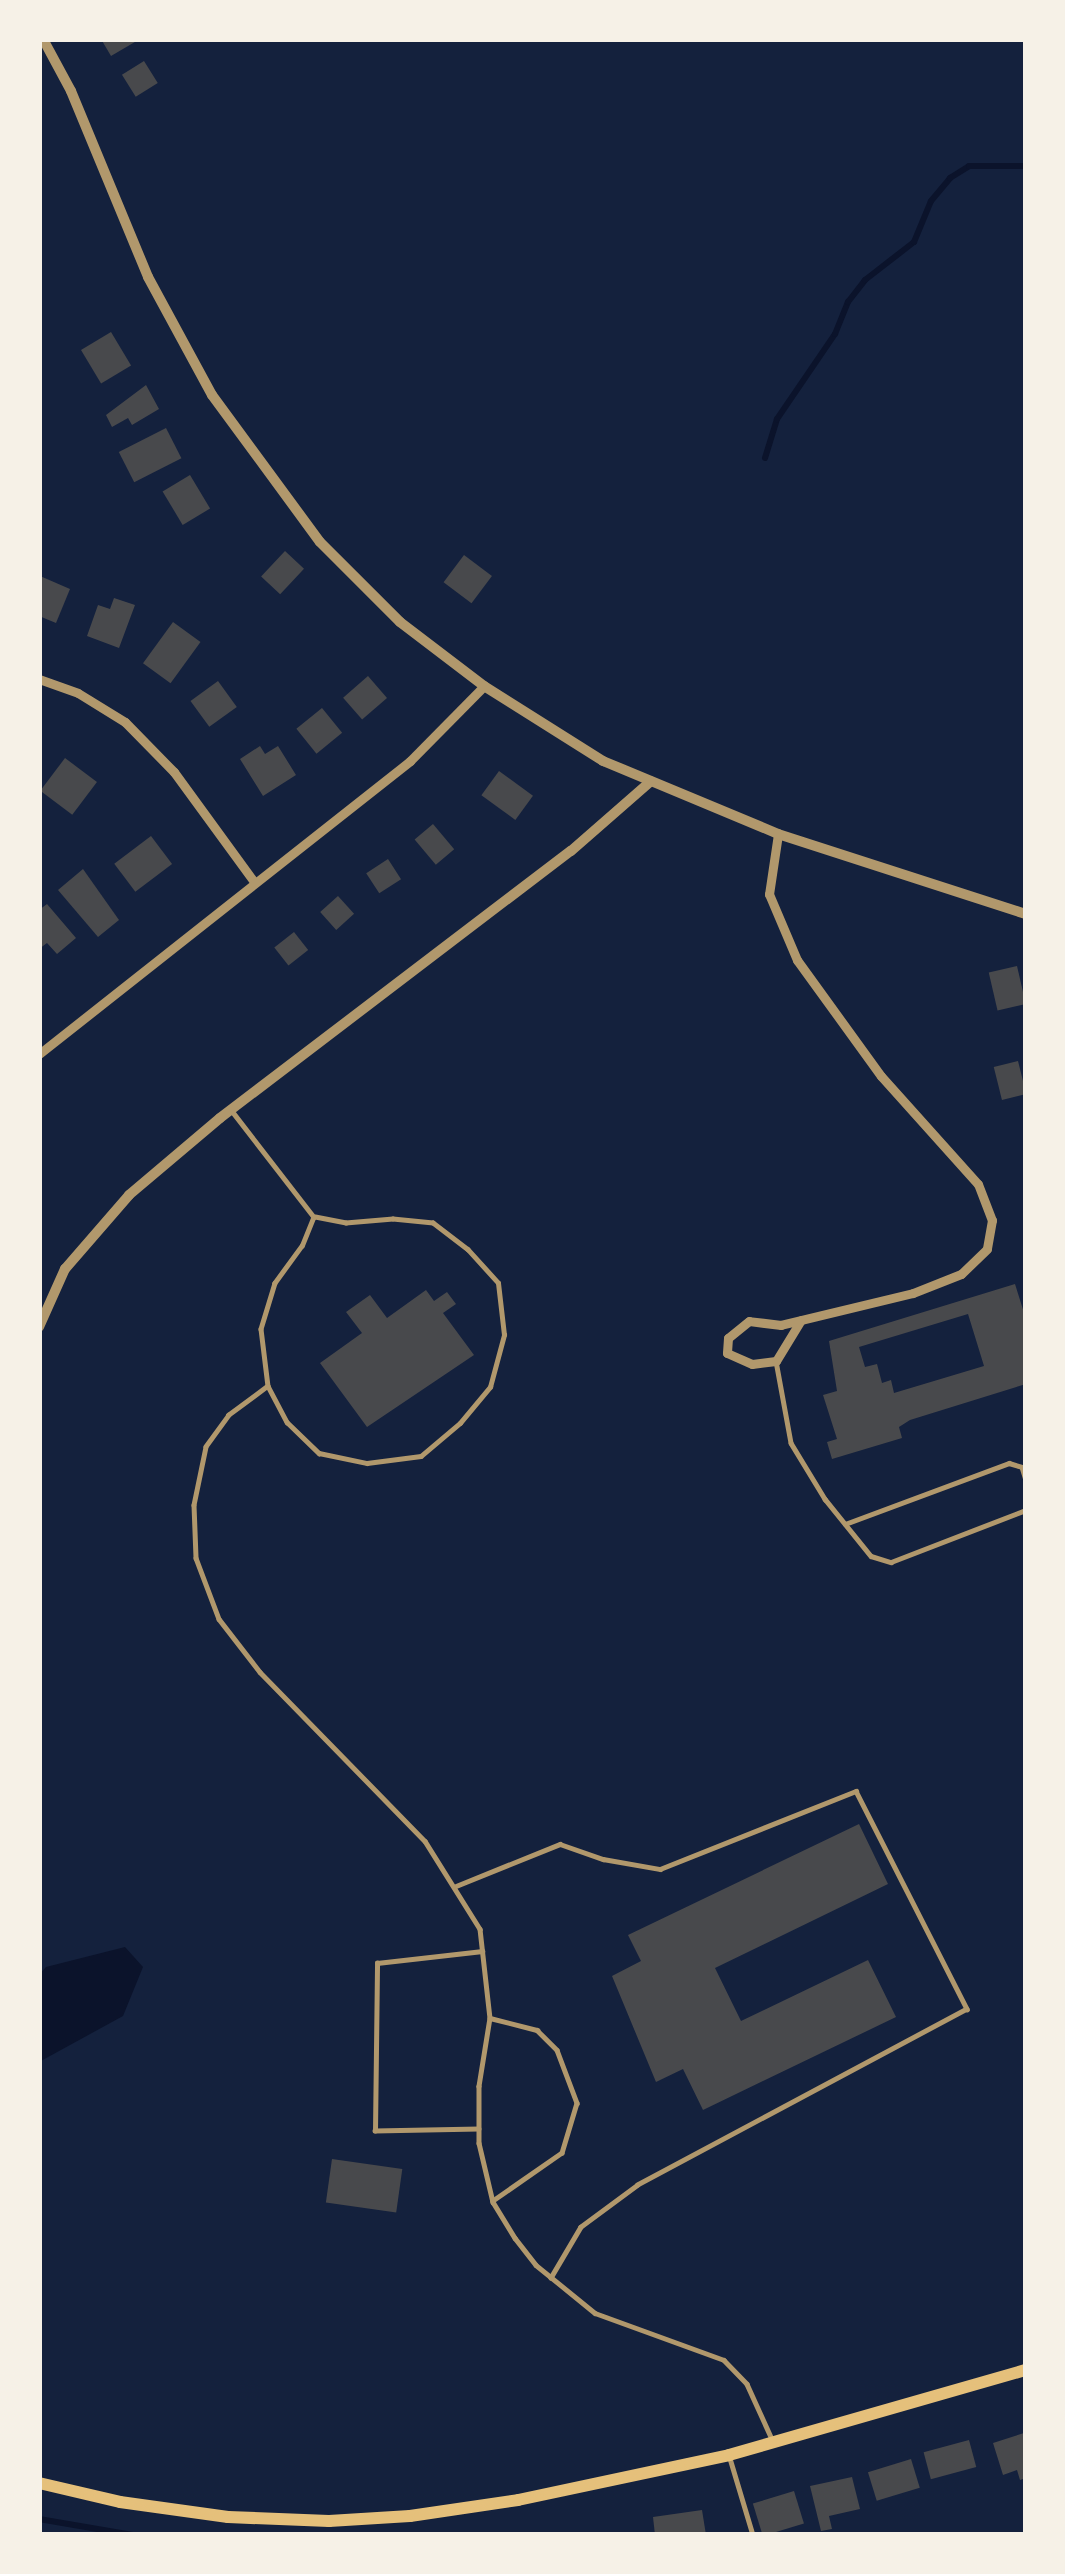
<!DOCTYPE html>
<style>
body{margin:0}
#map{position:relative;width:1065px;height:2574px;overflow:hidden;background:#14213d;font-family:Raleway,sans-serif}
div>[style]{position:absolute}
.water>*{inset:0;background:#0b132b}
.stream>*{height:6px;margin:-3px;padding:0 3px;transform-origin:3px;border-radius:3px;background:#0b132b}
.building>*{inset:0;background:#48494c;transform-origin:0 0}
.service>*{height:4.5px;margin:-2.25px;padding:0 2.25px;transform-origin:2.25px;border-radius:2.25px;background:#b1986c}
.minor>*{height:9px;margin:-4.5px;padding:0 4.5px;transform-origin:4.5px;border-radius:4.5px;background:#b1986c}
.tertiary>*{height:10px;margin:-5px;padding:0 5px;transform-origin:5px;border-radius:5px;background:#b1986c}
.secondary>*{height:12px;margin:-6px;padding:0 6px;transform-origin:6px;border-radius:6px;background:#e5c07b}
span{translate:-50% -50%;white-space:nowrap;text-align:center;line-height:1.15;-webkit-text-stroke:10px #f6f1e7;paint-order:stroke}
.frame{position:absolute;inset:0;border:42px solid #f6f1e7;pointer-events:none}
</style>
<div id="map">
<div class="water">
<div style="clip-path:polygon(125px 1947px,143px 1967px,123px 2016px,39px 2062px,39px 1975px,46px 1967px)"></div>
</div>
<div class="stream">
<div style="left:765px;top:458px;width:41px;rotate:-72.9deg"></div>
<div style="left:777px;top:419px;width:103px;rotate:-55.7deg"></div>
<div style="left:835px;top:334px;width:35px;rotate:-68deg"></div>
<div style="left:848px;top:302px;width:28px;rotate:-52deg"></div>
<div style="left:865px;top:280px;width:62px;rotate:-37.8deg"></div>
<div style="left:914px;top:242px;width:44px;rotate:-67.5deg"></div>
<div style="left:931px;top:201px;width:30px;rotate:-50deg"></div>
<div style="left:950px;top:178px;width:22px;rotate:-32deg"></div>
<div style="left:969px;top:166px;width:57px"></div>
<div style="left:39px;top:2519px;width:95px;rotate:9.7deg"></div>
</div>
<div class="building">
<div style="clip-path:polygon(101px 39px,140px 39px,111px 56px)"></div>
<div style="left:144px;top:61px;width:26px;height:26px;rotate:58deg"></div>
<div style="left:111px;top:332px;width:39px;height:35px;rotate:59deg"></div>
<div style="clip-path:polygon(146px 385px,159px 409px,132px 425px,128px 418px,112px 427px,106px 415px)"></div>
<div style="left:166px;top:428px;width:34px;height:53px;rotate:63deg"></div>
<div style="left:190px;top:475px;width:39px;height:32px;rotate:59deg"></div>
<div style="left:285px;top:551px;width:26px;height:35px;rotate:43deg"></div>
<div style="left:464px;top:555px;width:35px;height:34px;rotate:37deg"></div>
<div style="clip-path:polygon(40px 576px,70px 589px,56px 623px,39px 616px)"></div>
<div style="clip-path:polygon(114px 598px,135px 605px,119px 648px,87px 636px,98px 605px,110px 609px)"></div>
<div style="left:173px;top:622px;width:34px;height:51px;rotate:36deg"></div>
<div style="left:368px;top:676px;width:29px;height:33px;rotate:49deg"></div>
<div style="left:218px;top:681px;width:32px;height:34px;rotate:54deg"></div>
<div style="left:322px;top:708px;width:32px;height:33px;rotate:51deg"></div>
<div style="clip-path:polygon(260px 746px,265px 754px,278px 746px,296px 775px,263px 796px,240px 759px)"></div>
<div style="left:65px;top:758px;width:40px;height:41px;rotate:37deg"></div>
<div style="left:499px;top:771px;width:42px;height:30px;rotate:36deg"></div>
<div style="left:433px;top:824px;width:33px;height:24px;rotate:50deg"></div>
<div style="left:151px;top:836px;width:35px;height:46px;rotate:53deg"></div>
<div style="left:388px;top:859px;width:24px;height:26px;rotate:57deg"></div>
<div style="clip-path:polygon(83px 869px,119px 920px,98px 937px,58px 890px)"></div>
<div style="left:338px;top:896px;width:24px;height:24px;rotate:48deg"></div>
<div style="clip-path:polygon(47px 904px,76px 938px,57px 954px,47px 943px,39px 949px,39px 910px)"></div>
<div style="left:294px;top:932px;width:23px;height:25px;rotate:52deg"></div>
<div style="left:1017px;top:966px;width:39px;height:29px;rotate:77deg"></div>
<div style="left:1018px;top:1061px;width:34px;height:25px;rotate:76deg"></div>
<div style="clip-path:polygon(evenodd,1015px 1284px,1026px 1319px,1026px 1384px,910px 1420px,899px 1427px,902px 1438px,832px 1459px,827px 1442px,837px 1439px,823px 1395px,837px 1391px,829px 1341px,1015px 1284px,968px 1314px,984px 1366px,894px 1393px,891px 1380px,882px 1383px,877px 1364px,865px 1367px,859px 1347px,968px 1314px)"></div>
<div style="clip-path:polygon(426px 1290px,434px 1301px,447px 1292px,456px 1304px,443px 1313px,474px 1355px,367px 1427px,320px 1363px,362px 1333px,346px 1312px,370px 1295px,387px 1318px)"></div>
<div style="clip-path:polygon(859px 1824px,888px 1884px,715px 1968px,741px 2021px,868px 1960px,896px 2017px,703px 2110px,683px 2069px,656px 2082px,612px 1976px,641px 1961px,628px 1935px)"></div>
<div style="left:332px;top:2159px;width:71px;height:44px;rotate:8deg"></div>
<div style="clip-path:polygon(1024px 2433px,1026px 2478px,1020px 2480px,1017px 2470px,1003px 2475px,993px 2443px)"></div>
<div style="left:969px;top:2440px;width:28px;height:47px;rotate:75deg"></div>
<div style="left:911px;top:2459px;width:30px;height:45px;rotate:73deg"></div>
<div style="clip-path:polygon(852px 2477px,860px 2509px,829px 2516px,832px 2529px,821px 2531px,810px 2486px)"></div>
<div style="left:794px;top:2491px;width:34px;height:43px;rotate:73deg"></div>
<div style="clip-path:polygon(702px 2510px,706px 2535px,655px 2535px,653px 2517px)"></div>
</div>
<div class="service">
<div style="left:232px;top:1111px;width:134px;rotate:52.3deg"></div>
<div style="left:314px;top:1217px;width:31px;rotate:112deg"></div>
<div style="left:302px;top:1246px;width:46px;rotate:126.1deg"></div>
<div style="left:275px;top:1283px;width:48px;rotate:106.9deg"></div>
<div style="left:261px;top:1329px;width:57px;rotate:83deg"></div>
<div style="left:268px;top:1386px;width:49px;rotate:143.4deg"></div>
<div style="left:229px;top:1415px;width:39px;rotate:126deg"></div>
<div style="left:206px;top:1447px;width:59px;rotate:101.7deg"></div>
<div style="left:194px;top:1505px;width:53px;rotate:87.8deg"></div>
<div style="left:196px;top:1558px;width:65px;rotate:69.3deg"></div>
<div style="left:219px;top:1619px;width:67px;rotate:52.3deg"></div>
<div style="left:260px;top:1672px;width:236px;rotate:45.7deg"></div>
<div style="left:425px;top:1841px;width:104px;rotate:58deg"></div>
<div style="left:480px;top:1929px;width:90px;rotate:83.6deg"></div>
<div style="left:490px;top:2018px;width:69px;rotate:99.2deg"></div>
<div style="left:479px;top:2086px;width:57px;rotate:90deg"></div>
<div style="left:479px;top:2143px;width:61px;rotate:76.7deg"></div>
<div style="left:493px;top:2202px;width:42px;rotate:58.6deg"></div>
<div style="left:515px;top:2238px;width:34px;rotate:52deg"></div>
<div style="left:536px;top:2265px;width:76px;rotate:39.1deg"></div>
<div style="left:595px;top:2313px;width:137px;rotate:20deg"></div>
<div style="left:724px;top:2360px;width:33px;rotate:46deg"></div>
<div style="left:747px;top:2384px;width:60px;rotate:65.6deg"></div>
<div style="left:776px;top:1361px;width:83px;rotate:79.6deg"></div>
<div style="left:791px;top:1443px;width:66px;rotate:58.7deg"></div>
<div style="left:825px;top:1499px;width:73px;rotate:51.1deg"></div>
<div style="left:871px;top:1556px;width:21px;rotate:17deg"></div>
<div style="left:891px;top:1562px;width:145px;rotate:-21.1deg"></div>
<div style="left:268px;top:1386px;width:41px;rotate:62.2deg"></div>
<div style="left:287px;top:1422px;width:45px;rotate:44.1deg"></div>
<div style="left:319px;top:1453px;width:49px;rotate:11.8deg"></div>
<div style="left:367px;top:1463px;width:54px;rotate:-7.4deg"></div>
<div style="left:421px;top:1456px;width:51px;rotate:-40.2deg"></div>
<div style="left:460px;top:1423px;width:47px;rotate:-50.2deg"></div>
<div style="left:490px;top:1387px;width:54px;rotate:-74.9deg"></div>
<div style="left:504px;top:1335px;width:52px;rotate:-96.6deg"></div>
<div style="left:498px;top:1283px;width:45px;rotate:-132.3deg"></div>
<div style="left:468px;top:1250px;width:44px;rotate:-142.4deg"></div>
<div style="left:433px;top:1223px;width:40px;rotate:-174.3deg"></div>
<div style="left:393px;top:1219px;width:47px;rotate:175.1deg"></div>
<div style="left:346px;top:1223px;width:31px;rotate:-169deg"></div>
<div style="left:845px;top:1524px;width:175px;rotate:-20.4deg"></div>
<div style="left:1009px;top:1463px;width:14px;rotate:17deg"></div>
<div style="left:1022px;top:1467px;width:14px;rotate:73deg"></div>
<div style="left:456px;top:1886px;width:112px;rotate:-22deg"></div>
<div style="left:560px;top:1844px;width:46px;rotate:19.2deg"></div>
<div style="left:603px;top:1859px;width:58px;rotate:10deg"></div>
<div style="left:660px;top:1869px;width:211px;rotate:-21.7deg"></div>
<div style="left:856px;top:1791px;width:245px;rotate:63deg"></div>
<div style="left:967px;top:2009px;width:373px;rotate:151.9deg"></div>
<div style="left:638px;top:2185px;width:71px;rotate:143.6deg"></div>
<div style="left:581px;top:2227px;width:59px;rotate:120.5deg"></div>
<div style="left:490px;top:2018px;width:49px;rotate:14.3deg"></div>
<div style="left:537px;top:2030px;width:28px;rotate:45deg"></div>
<div style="left:557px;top:2050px;width:57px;rotate:69.3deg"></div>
<div style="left:577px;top:2103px;width:52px;rotate:106.7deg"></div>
<div style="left:562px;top:2153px;width:84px;rotate:145.2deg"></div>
<div style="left:479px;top:2129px;width:104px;rotate:178.9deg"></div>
<div style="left:375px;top:2131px;width:168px;rotate:-89.3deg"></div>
<div style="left:377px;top:1963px;width:106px;rotate:-6.5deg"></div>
<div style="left:729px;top:2455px;width:84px;rotate:73.3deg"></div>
</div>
<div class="minor">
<div style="left:39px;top:679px;width:41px;rotate:19.7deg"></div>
<div style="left:78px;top:693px;width:55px;rotate:31.7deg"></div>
<div style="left:125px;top:722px;width:70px;rotate:45.6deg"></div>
<div style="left:174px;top:772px;width:137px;rotate:53.9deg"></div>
<div style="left:778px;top:834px;width:61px;rotate:98.5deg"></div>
<div style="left:769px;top:894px;width:72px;rotate:67deg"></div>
<div style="left:797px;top:960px;width:143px;rotate:54.1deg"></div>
<div style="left:881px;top:1076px;width:145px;rotate:48.1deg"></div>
<div style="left:978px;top:1184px;width:39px;rotate:69deg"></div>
<div style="left:992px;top:1220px;width:29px;rotate:100deg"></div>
<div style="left:987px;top:1249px;width:36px;rotate:136deg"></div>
<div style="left:961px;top:1274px;width:52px;rotate:158.4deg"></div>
<div style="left:913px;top:1293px;width:136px;rotate:166.4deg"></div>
<div style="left:781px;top:1325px;width:32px;rotate:-173deg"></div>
<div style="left:749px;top:1321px;width:27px;rotate:141deg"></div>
<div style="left:728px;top:1338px;width:15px;rotate:94deg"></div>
<div style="left:727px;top:1353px;width:27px;rotate:24deg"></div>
<div style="left:752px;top:1364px;width:24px;rotate:-7deg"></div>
<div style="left:776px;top:1361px;width:48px;rotate:-58.6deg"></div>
<div style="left:39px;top:1054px;width:473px;rotate:-38.3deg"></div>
<div style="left:410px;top:761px;width:105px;rotate:-45.4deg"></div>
</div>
<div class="tertiary">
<div style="left:43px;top:39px;width:59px;rotate:61.7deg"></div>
<div style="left:71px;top:91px;width:201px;rotate:67.5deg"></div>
<div style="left:148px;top:277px;width:134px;rotate:61.5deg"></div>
<div style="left:212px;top:395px;width:182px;rotate:53.7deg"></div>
<div style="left:320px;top:542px;width:113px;rotate:45deg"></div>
<div style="left:400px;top:622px;width:106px;rotate:37.3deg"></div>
<div style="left:484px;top:686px;width:141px;rotate:32.2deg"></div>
<div style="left:603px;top:761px;width:190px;rotate:22.6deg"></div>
<div style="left:778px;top:834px;width:261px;rotate:17.9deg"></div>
<div style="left:39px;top:1327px;width:64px;rotate:-65.9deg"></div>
<div style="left:65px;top:1269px;width:98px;rotate:-49.1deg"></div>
<div style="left:129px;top:1195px;width:119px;rotate:-40.2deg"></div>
<div style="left:220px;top:1118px;width:441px;rotate:-37.3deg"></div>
<div style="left:571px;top:851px;width:106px;rotate:-41.2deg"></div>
</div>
<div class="secondary">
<div style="left:39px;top:2483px;width:83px;rotate:13.2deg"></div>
<div style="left:120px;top:2502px;width:109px;rotate:7.9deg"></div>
<div style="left:228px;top:2517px;width:101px;rotate:2.3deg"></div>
<div style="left:329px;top:2521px;width:81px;rotate:-3.5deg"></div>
<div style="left:410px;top:2516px;width:109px;rotate:-8.4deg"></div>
<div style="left:518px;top:2500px;width:216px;rotate:-12deg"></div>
<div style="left:729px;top:2455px;width:309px;rotate:-16deg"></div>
</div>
<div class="frame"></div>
</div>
